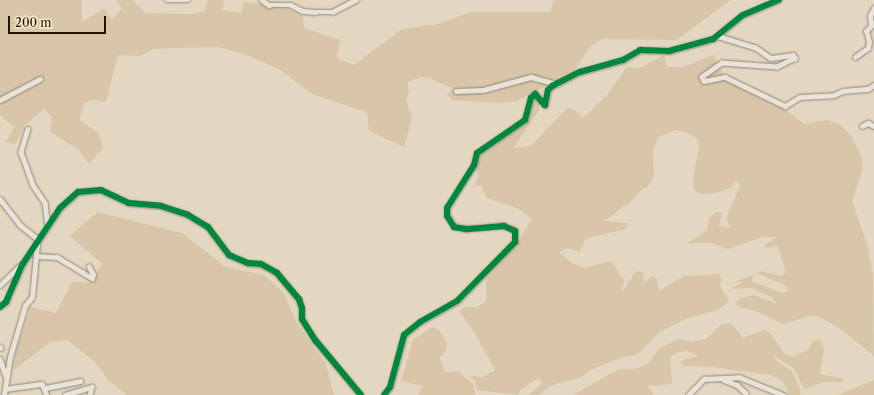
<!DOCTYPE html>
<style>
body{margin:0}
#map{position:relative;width:874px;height:395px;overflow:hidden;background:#e4d7c1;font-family:"Libre Caslon Text",serif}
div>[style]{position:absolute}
.green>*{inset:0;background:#d9c6a9}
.roads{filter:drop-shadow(0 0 1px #908678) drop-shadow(0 0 1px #908678)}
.minor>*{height:4.5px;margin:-2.25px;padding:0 2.25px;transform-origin:2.25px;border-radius:2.25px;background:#e8e2d7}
.cycleway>*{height:6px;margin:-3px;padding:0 3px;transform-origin:3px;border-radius:3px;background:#00873e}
span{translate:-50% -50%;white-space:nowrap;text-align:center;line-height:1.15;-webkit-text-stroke:3.5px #f7e8cd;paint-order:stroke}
.scale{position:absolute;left:8px;top:16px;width:98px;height:18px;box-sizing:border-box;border:2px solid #261205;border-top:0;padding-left:5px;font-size:12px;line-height:14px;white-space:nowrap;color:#261205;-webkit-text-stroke:3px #f7e8cd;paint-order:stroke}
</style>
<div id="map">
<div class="green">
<div style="clip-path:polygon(0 0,82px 0,82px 22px,104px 8px,112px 20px,122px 8px,116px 0,132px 0,145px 13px,192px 14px,205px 11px,208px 0,225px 0,222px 10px,241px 13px,244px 2px,279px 5px,303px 16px,304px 28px,340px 40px,337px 58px,354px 65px,402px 29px,438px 24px,471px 12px,550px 12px,554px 0,731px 0,676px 40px,602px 39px,590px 47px,574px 71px,517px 101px,500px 103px,453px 100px,447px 95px,452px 88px,429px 78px,421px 77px,408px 82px,409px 92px,406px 100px,412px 117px,404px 147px,369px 131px,367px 112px,312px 94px,282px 71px,250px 56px,219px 47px,175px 48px,153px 49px,140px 56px,118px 55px,106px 102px,93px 100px,84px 103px,80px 120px,98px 133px,103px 147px,89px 164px,78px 149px,50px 132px,52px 117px,44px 109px,25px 125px,15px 144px,6px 142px,14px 127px,0 115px)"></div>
<div style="clip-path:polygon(664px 55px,667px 67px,683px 67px,714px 55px,726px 80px,790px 113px,804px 124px,828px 120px,840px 124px,852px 137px,862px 159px,862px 172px,852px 201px,867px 244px,873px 275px,874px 356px,838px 327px,817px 316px,809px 316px,783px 324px,756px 311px,739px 307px,736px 303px,741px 298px,755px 295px,777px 304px,771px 297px,752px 288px,730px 289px,744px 282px,733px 282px,753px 275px,752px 281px,782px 293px,789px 291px,783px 284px,756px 273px,761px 271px,782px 276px,786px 272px,779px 250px,776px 246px,766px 248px,765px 245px,777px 237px,762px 237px,728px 249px,712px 243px,687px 243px,707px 231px,709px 218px,716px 212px,722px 213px,719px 226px,731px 228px,726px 218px,740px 186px,736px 180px,732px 187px,717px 193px,702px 194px,694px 191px,693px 178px,699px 148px,697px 138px,685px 132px,675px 130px,658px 137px,653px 151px,654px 175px,649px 186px,641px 190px,629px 203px,604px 221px,628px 223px,626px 229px,585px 239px,580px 252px,567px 248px,559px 252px,572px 263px,585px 268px,611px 261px,624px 280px,622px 292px,636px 271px,643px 272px,644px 283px,652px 276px,657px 279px,659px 291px,684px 276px,719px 274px,722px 280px,720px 285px,729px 302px,718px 310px,686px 319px,660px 332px,636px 355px,620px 358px,590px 370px,580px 378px,552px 385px,539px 395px,528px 395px,542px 384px,538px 378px,520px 390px,518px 395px,477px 390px,475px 381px,469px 376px,483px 377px,495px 370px,471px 327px,459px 312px,465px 307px,477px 307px,486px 301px,486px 280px,519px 240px,532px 219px,521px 210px,487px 198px,481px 185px,474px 186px,478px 176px,475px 167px,478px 154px,526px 123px,535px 97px,540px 103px,539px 110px,514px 148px,531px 146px,567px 108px,575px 110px,583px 118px,606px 96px,627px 67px,640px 68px)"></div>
<div style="clip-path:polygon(98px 212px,182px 233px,226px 267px,264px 275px,284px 293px,296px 322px,326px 364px,334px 395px,127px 395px,108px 380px,95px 362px,67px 340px,50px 342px,13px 371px,16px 351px,31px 307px,56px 313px,72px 282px,89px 282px,103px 264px,69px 236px)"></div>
<div style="clip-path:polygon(731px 323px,743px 338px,765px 330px,770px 333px,784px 353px,793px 357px,808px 350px,813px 341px,820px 340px,824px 350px,820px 374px,842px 378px,844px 382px,824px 382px,804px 389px,794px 369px,773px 354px,777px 361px,792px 371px,801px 392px,800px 395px,788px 395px,787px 388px,780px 379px,771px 375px,713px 367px,682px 366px,681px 361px,698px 356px,688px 351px,679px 352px,670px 357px,672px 384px,648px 386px,654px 395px,573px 395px,617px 370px,639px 368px,650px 362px,659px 348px,680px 339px,692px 342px,706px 339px,722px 324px)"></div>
<div style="clip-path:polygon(432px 327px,440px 331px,447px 343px,446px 352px,440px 357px,443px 367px,446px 372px,458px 371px,473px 384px,475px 395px,418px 395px,423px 386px,401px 381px,413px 340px)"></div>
<div style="clip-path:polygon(874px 380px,874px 395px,838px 395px,849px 390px)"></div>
</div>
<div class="roads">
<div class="minor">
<div style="left:167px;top:0;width:21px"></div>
<div style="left:262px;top:0;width:9px;rotate:36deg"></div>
<div style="left:269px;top:5px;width:22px"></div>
<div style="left:291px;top:5px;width:13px;rotate:27deg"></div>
<div style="left:303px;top:11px;width:13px;rotate:4deg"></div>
<div style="left:316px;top:12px;width:16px"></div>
<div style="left:332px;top:12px;width:27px;rotate:-27deg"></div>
<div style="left:871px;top:25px;width:9px;rotate:-96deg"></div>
<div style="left:870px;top:16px;width:9px;rotate:-63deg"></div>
<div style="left:718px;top:36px;width:39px;rotate:17deg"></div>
<div style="left:755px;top:47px;width:19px;rotate:35deg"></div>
<div style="left:771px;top:58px;width:22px;rotate:-8deg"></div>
<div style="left:793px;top:55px;width:4px;rotate:56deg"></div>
<div style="left:795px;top:58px;width:20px;rotate:153deg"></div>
<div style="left:777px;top:67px;width:55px;rotate:-175.8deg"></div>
<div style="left:722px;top:63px;width:24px;rotate:145deg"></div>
<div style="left:702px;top:77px;width:4px;rotate:63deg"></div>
<div style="left:704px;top:81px;width:21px;rotate:-11deg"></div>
<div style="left:725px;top:77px;width:67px;rotate:25.8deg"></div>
<div style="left:785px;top:106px;width:17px;rotate:-31deg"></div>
<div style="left:800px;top:97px;width:34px;rotate:-3deg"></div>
<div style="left:834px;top:95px;width:10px;rotate:-24deg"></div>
<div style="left:843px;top:91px;width:25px;rotate:-5deg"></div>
<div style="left:868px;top:89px;width:7px;rotate:-34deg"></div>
<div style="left:855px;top:57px;width:16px;rotate:-35deg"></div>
<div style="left:868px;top:48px;width:6px;rotate:-81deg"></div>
<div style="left:869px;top:42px;width:11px;rotate:-105deg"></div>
<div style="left:866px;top:31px;width:11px;rotate:-45deg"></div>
<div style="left:456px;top:91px;width:27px;rotate:-2deg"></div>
<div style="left:483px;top:90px;width:50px;rotate:-15.2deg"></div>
<div style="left:531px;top:77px;width:27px;rotate:15deg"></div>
<div style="left:0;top:100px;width:45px;rotate:-27.7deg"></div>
<div style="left:862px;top:126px;width:7px;rotate:-27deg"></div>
<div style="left:868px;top:123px;width:7px;rotate:27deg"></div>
<div style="left:28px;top:129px;width:24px;rotate:107deg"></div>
<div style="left:21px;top:152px;width:35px;rotate:70deg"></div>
<div style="left:33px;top:185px;width:22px;rotate:56deg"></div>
<div style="left:45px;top:203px;width:24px;rotate:83deg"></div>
<div style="left:0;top:199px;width:33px;rotate:52deg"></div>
<div style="left:20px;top:225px;width:23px;rotate:38deg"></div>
<div style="left:36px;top:256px;width:21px;rotate:3deg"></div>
<div style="left:57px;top:257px;width:41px;rotate:31deg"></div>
<div style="left:92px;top:278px;width:3px;rotate:-72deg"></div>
<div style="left:93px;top:275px;width:9px;rotate:-117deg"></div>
<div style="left:0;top:285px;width:28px;rotate:-44deg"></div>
<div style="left:0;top:307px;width:8px;rotate:-40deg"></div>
<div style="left:6px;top:302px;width:40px;rotate:-66.6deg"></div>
<div style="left:22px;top:265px;width:69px;rotate:-56.3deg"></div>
<div style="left:60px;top:208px;width:24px;rotate:-42deg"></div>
<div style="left:78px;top:192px;width:23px;rotate:-5deg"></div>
<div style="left:101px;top:190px;width:31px;rotate:25deg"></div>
<div style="left:129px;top:203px;width:32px;rotate:5deg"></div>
<div style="left:161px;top:206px;width:28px;rotate:18deg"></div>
<div style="left:188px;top:215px;width:23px;rotate:31deg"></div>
<div style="left:208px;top:227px;width:35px;rotate:53deg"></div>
<div style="left:229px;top:255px;width:21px;rotate:23deg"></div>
<div style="left:248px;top:263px;width:13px;rotate:4deg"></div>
<div style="left:261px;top:264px;width:18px;rotate:29deg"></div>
<div style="left:277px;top:273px;width:34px;rotate:50deg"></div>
<div style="left:299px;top:299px;width:9px;rotate:72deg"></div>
<div style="left:302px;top:308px;width:11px;rotate:90deg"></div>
<div style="left:302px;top:319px;width:26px;rotate:58deg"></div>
<div style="left:316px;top:341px;width:70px;rotate:50.2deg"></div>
<div style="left:0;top:347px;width:1px;rotate:45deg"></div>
<div style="left:0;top:359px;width:18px;rotate:71deg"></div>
<div style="left:724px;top:380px;width:14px;rotate:21deg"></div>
<div style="left:737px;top:385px;width:12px;rotate:42deg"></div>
<div style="left:45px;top:388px;width:36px;rotate:-11deg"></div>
<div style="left:5px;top:389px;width:37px;rotate:-8deg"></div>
<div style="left:42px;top:384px;width:12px;rotate:66deg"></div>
<div style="left:4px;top:395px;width:38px;rotate:-81deg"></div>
<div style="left:10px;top:357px;width:53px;rotate:-73.6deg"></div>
<div style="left:25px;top:306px;width:11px;rotate:-52deg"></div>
<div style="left:32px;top:297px;width:52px;rotate:-84.5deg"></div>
<div style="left:65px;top:395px;width:28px;rotate:-17deg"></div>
<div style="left:92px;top:387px;width:8px;rotate:104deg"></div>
<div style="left:384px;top:395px;width:10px;rotate:-53deg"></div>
<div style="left:390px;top:387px;width:54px;rotate:-74.9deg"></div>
<div style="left:404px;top:335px;width:21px;rotate:-39deg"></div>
<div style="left:420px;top:322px;width:43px;rotate:-29.6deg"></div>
<div style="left:457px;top:301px;width:83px;rotate:-45.5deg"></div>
<div style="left:515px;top:242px;width:11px;rotate:-90deg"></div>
<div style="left:515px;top:231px;width:12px;rotate:-156deg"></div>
<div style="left:504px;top:226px;width:38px;rotate:175deg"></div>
<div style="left:466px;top:229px;width:12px;rotate:-171deg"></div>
<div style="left:454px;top:227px;width:13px;rotate:-122deg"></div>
<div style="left:447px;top:216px;width:8px;rotate:-90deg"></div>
<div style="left:447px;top:208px;width:51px;rotate:-57.9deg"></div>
<div style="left:474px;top:165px;width:12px;rotate:-76deg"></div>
<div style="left:477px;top:153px;width:58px;rotate:-34.5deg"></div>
<div style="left:525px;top:120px;width:23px;rotate:-75deg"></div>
<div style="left:531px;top:98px;width:6px;rotate:-45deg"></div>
<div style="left:535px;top:94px;width:15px;rotate:48deg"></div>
<div style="left:545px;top:105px;width:15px;rotate:-79deg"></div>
<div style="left:548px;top:90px;width:6px;rotate:-45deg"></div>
<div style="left:552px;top:86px;width:31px;rotate:-27deg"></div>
<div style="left:580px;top:72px;width:45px;rotate:-15.6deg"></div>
<div style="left:623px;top:60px;width:20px;rotate:-30deg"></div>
<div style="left:640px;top:50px;width:29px;rotate:2deg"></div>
<div style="left:669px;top:51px;width:46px;rotate:-15.3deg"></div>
<div style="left:713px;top:39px;width:38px;rotate:-39deg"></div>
<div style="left:743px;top:15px;width:39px;rotate:-23deg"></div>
<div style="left:688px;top:395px;width:23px;rotate:-45deg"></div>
<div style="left:704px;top:379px;width:35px;rotate:-3deg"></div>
<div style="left:739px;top:377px;width:48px;rotate:22.2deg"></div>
</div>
</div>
<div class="cycleway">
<div style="left:0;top:307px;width:8px;rotate:-40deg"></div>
<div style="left:6px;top:302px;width:40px;rotate:-66.6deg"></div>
<div style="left:22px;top:265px;width:69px;rotate:-56.3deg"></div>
<div style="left:60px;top:208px;width:24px;rotate:-42deg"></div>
<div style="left:78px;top:192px;width:23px;rotate:-5deg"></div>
<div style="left:101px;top:190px;width:31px;rotate:25deg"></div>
<div style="left:129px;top:203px;width:32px;rotate:5deg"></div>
<div style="left:161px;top:206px;width:28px;rotate:18deg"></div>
<div style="left:188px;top:215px;width:23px;rotate:31deg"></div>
<div style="left:208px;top:227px;width:35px;rotate:53deg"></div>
<div style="left:229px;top:255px;width:21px;rotate:23deg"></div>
<div style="left:248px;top:263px;width:13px;rotate:4deg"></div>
<div style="left:261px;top:264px;width:18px;rotate:29deg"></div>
<div style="left:277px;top:273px;width:34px;rotate:50deg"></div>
<div style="left:299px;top:299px;width:9px;rotate:72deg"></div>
<div style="left:302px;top:308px;width:11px;rotate:90deg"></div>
<div style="left:302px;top:319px;width:26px;rotate:58deg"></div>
<div style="left:316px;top:341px;width:70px;rotate:50.2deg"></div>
<div style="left:384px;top:395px;width:10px;rotate:-53deg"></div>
<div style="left:390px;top:387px;width:54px;rotate:-74.9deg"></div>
<div style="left:404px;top:335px;width:21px;rotate:-39deg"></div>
<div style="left:420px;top:322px;width:43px;rotate:-29.6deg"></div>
<div style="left:457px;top:301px;width:83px;rotate:-45.5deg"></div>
<div style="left:515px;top:242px;width:11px;rotate:-90deg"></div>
<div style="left:515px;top:231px;width:12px;rotate:-156deg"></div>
<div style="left:504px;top:226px;width:38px;rotate:175deg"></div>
<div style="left:466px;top:229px;width:12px;rotate:-171deg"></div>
<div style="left:454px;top:227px;width:13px;rotate:-122deg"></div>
<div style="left:447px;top:216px;width:8px;rotate:-90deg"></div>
<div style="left:447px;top:208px;width:51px;rotate:-57.9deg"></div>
<div style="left:474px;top:165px;width:12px;rotate:-76deg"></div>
<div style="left:477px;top:153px;width:58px;rotate:-34.5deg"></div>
<div style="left:525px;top:120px;width:23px;rotate:-75deg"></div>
<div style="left:531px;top:98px;width:6px;rotate:-45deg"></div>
<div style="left:535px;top:94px;width:15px;rotate:48deg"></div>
<div style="left:545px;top:105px;width:15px;rotate:-79deg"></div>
<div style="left:548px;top:90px;width:6px;rotate:-45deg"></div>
<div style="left:552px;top:86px;width:31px;rotate:-27deg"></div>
<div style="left:580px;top:72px;width:45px;rotate:-15.6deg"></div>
<div style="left:623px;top:60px;width:20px;rotate:-30deg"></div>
<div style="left:640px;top:50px;width:29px;rotate:2deg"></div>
<div style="left:669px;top:51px;width:46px;rotate:-15.3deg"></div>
<div style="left:713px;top:39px;width:38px;rotate:-39deg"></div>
<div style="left:743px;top:15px;width:39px;rotate:-23deg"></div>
</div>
<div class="scale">200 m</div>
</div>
